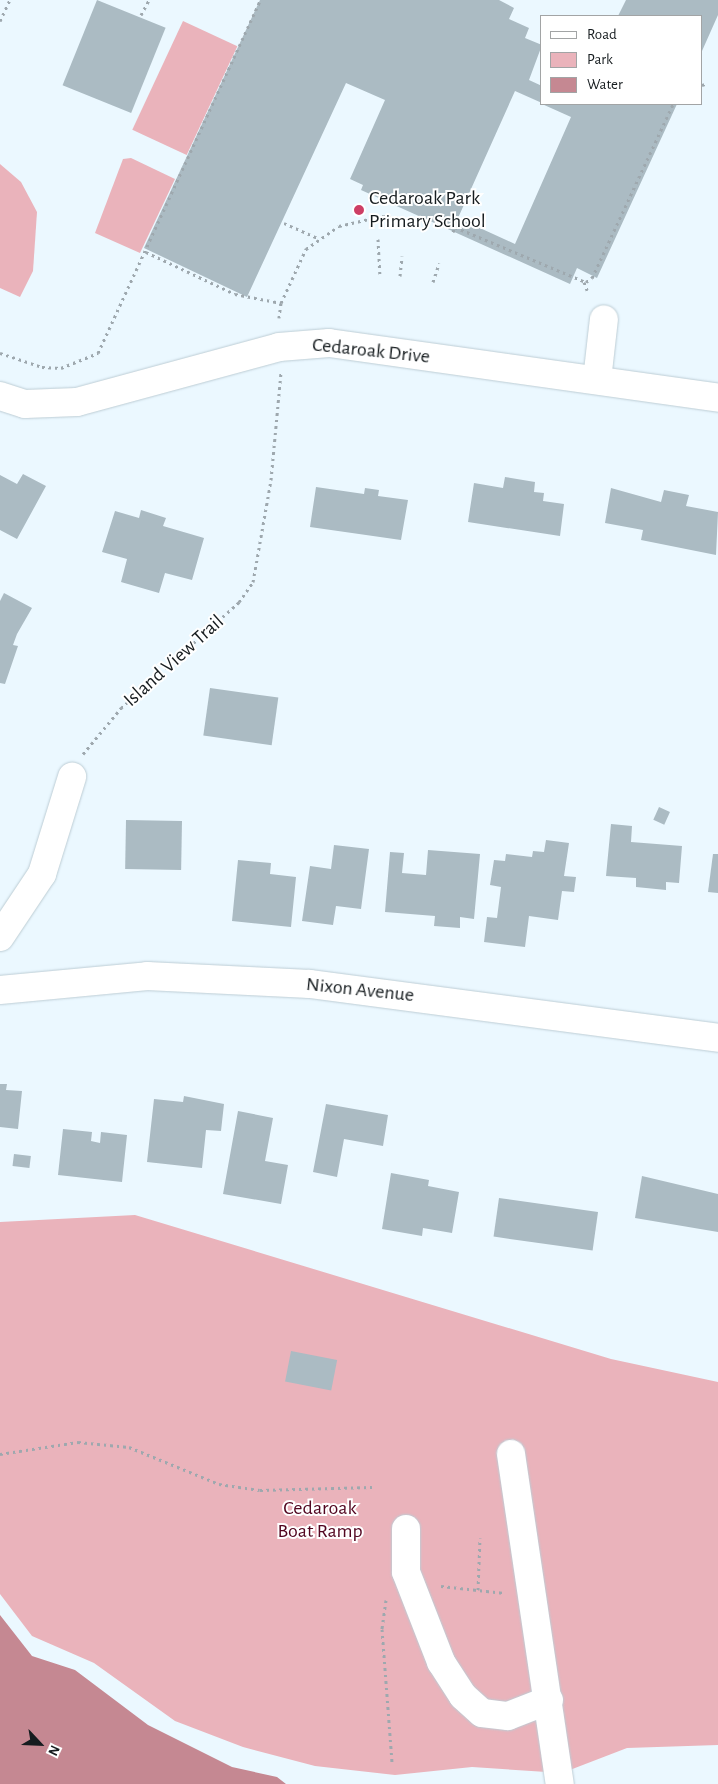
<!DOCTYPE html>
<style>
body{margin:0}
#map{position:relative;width:718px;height:1784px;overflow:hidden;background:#ebf8ff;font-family:"Alegreya Sans",sans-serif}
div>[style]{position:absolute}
.green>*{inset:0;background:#eab3bb;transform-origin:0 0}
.water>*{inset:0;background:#c58892}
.building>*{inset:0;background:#abbbc3;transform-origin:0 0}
.path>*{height:3px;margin-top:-1.5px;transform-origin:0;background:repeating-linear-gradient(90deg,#9ea8ae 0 2.5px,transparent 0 6.5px)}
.roads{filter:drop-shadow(0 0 1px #bdcdd5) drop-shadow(0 0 1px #bdcdd5)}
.minor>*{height:28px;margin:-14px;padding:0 14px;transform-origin:14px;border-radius:14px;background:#fff}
.dots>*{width:14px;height:14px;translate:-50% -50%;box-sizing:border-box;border:2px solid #fff;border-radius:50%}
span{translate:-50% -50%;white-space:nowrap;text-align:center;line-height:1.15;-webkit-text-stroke:4px #fff;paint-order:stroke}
.poi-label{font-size:20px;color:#161c1f}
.left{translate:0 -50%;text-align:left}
.street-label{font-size:20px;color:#161c1f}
.park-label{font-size:20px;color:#51051f}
.legend{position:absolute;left:540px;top:15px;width:162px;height:90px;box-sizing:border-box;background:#fff;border:1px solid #a2a4a5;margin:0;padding:6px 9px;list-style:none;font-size:15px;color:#161c1f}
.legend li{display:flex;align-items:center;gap:10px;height:25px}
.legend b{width:25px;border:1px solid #a2a4a5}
.north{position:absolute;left:15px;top:1719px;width:50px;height:50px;-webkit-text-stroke:4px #fff;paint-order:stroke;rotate:115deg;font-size:14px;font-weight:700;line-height:20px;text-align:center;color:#161c1f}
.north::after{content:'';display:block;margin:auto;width:18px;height:22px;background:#161c1f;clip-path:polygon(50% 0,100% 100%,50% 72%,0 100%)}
</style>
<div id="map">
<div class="green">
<div style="left:183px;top:21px;width:60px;height:120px;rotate:25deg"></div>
<div style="clip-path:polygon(131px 158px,175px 179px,140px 253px,95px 233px,123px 159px)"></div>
<div style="clip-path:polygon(0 164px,21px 182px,37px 212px,33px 271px,20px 297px,0 288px)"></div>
<div style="clip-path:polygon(135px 1215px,611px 1359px,718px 1382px,718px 1745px,627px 1748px,562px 1773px,472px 1767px,395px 1775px,315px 1766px,243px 1747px,175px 1721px,94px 1663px,32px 1636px,0 1594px,0 1222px)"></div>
</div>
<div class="water">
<div style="clip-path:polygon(0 1615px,32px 1656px,75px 1670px,148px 1725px,232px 1767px,277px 1777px,286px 1784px,0 1784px)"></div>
</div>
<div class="building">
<div style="left:97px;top:0;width:74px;height:92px;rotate:22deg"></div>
<div style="clip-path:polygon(260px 0,499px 0,514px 8px,509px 19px,529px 28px,525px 38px,542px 45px,529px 80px,542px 86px,542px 103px,515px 91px,458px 218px,515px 244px,571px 117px,542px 104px,677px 104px,597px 278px,577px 268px,570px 284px,361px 190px,363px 185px,350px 179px,385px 100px,346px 83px,247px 297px,144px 248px)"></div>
<div style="clip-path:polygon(626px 0,718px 0,718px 15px,702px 51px,702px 16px,618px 16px)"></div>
<div style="clip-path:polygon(23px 474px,46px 486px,17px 539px,0 530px,0 475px,17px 484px)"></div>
<div style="clip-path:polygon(505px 477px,535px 482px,534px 492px,544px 493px,543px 501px,564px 504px,560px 536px,468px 522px,474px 483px,503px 488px)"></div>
<div style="clip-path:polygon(316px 487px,364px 494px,365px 488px,379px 490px,378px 496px,408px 500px,401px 540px,310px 527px)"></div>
<div style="clip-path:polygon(611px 488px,661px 502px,664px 490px,689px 495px,686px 506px,718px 512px,716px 555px,641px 540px,643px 530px,605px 523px)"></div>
<div style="clip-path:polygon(141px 510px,166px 518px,163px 526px,204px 538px,192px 580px,165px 573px,159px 593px,121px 582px,127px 559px,102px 552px,115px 511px,139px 518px)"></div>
<div style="clip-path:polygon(4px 593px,32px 608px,17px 634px,13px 645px,18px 646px,5px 684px,0 683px,0 601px)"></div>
<div style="left:210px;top:688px;width:69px;height:48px;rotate:8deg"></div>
<div style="left:659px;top:807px;width:12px;height:14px;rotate:24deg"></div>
<div style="left:126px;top:820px;width:56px;height:49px;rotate:1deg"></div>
<div style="clip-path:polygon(611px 824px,632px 826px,631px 842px,682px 846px,679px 883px,666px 882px,666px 890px,636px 887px,636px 878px,606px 876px)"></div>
<div style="clip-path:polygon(546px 840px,569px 843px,564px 876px,576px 877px,574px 892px,562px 891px,558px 920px,529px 916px,525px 947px,484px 942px,487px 917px,497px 918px,501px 887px,490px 885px,494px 860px,505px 861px,506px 854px,532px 857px,533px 851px,544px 852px)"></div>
<div style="clip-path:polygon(334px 845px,369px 849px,361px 909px,336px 906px,333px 925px,302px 921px,310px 866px,331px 869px)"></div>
<div style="clip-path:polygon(428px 850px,480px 854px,474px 919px,460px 917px,460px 928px,434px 926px,435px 916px,385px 912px,390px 852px,404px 853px,402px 873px,426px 875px)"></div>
<div style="clip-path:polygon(713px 854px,718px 854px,718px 893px,708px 892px)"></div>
<div style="clip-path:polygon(238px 860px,271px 863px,270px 874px,296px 877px,291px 927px,232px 921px)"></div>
<div style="clip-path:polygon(0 1084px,7px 1084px,6px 1090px,22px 1091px,18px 1129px,0 1127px)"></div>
<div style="clip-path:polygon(184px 1096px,224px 1104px,221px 1131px,206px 1130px,202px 1168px,147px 1162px,154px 1099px,183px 1102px)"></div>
<div style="clip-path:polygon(326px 1104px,388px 1115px,383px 1146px,344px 1139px,337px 1177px,313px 1172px)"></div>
<div style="clip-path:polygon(238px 1111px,273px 1118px,265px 1161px,288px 1165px,281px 1204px,223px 1194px)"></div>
<div style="clip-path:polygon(63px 1129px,92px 1132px,91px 1141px,100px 1143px,101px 1132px,127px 1135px,122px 1182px,58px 1175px)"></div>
<div style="left:14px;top:1154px;width:17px;height:12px;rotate:7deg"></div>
<div style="clip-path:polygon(391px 1173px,429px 1180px,428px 1186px,459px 1192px,452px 1233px,423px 1228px,422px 1236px,382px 1229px)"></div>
<div style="clip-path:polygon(642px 1176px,718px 1194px,718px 1232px,635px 1218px)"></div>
<div style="left:499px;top:1198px;width:100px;height:39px;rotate:8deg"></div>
<div style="left:291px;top:1351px;width:47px;height:31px;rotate:11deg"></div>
</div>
<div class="path">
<div style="left:141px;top:15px;width:17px;rotate:-62deg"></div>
<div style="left:0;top:21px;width:23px;rotate:-65deg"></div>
<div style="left:702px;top:85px;width:3px;rotate:-18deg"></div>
<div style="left:284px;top:223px;width:37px;rotate:24deg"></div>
<div style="left:453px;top:232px;width:5px;rotate:-68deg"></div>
<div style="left:378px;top:239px;width:35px;rotate:87deg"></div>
<div style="left:146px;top:252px;width:98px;rotate:25.3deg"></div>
<div style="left:235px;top:294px;width:47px;rotate:11.1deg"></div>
<div style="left:281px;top:303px;width:15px;rotate:98deg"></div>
<div style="left:400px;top:276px;width:20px;rotate:-84deg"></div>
<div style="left:433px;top:282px;width:20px;rotate:-72deg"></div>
<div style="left:584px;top:282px;width:9px;rotate:69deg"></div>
<div style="left:281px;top:303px;width:60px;rotate:-65.2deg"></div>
<div style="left:306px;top:249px;width:40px;rotate:-34.9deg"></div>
<div style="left:339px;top:226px;width:44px;rotate:-13.1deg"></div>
<div style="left:382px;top:216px;width:61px;rotate:5.6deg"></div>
<div style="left:443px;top:222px;width:155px;rotate:22.8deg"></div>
<div style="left:586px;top:282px;width:7px;rotate:-34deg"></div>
<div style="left:592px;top:278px;width:192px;rotate:-65deg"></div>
<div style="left:0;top:353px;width:44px;rotate:18.4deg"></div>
<div style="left:42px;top:367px;width:19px;rotate:3deg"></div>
<div style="left:61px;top:368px;width:40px;rotate:-22deg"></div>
<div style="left:98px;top:353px;width:388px;rotate:-65.3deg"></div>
<div style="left:83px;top:754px;width:60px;rotate:-50.4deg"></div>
<div style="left:121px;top:708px;width:159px;rotate:-41.9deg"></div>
<div style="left:239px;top:602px;width:24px;rotate:-55deg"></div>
<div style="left:253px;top:582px;width:104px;rotate:-80deg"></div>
<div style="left:271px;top:480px;width:107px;rotate:-84.7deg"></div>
<div style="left:0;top:1454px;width:79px;rotate:-8.7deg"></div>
<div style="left:78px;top:1442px;width:51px;rotate:5.6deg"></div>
<div style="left:129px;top:1447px;width:97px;rotate:22.3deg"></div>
<div style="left:219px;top:1484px;width:41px;rotate:8.3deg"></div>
<div style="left:260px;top:1490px;width:112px;rotate:-1.5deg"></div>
<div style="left:441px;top:1586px;width:64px;rotate:6.2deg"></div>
<div style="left:478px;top:1590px;width:52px;rotate:-87.8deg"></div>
<div style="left:386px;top:1600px;width:29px;rotate:98deg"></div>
<div style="left:382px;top:1629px;width:133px;rotate:85.7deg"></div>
</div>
<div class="roads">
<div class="minor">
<div style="left:597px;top:380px;width:61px;rotate:-83.5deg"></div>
<div style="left:0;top:396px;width:26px;rotate:18deg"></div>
<div style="left:25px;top:404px;width:52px;rotate:-2.2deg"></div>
<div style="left:77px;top:402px;width:209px;rotate:-15.2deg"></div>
<div style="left:279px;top:347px;width:50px;rotate:-4.6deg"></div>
<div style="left:329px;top:343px;width:393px;rotate:8deg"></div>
<div style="left:0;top:937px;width:76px;rotate:-56.3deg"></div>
<div style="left:42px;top:874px;width:102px;rotate:-72.8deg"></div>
<div style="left:0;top:990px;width:148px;rotate:-5.4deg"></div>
<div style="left:147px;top:976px;width:163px;rotate:2.8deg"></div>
<div style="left:310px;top:984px;width:412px;rotate:7.5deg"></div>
<div style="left:511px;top:1454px;width:334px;rotate:81.6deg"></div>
<div style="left:406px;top:1529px;width:43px;rotate:90deg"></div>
<div style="left:406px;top:1572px;width:97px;rotate:68.7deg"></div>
<div style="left:441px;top:1662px;width:40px;rotate:57.1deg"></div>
<div style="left:463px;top:1696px;width:25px;rotate:42deg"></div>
<div style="left:482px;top:1713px;width:26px;rotate:7deg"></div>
<div style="left:508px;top:1716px;width:44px;rotate:-21.3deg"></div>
</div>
</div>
<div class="dots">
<div style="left:359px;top:210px;background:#cd3e65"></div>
</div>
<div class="poi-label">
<span class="left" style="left:369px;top:210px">Cedaroak Park<br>Primary School</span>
</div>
<div class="street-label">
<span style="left:371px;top:351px;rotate:6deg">Cedaroak Drive</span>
<span style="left:174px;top:661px;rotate:-42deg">Island View Trail</span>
<span style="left:360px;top:990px;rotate:6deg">Nixon Avenue</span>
</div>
<div class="park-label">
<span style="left:320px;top:1520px">Cedaroak<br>Boat Ramp</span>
</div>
<ul class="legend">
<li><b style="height:6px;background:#fff"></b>Road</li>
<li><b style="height:14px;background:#eab3bb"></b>Park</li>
<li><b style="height:14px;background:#c58892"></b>Water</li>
</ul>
<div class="north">N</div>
</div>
